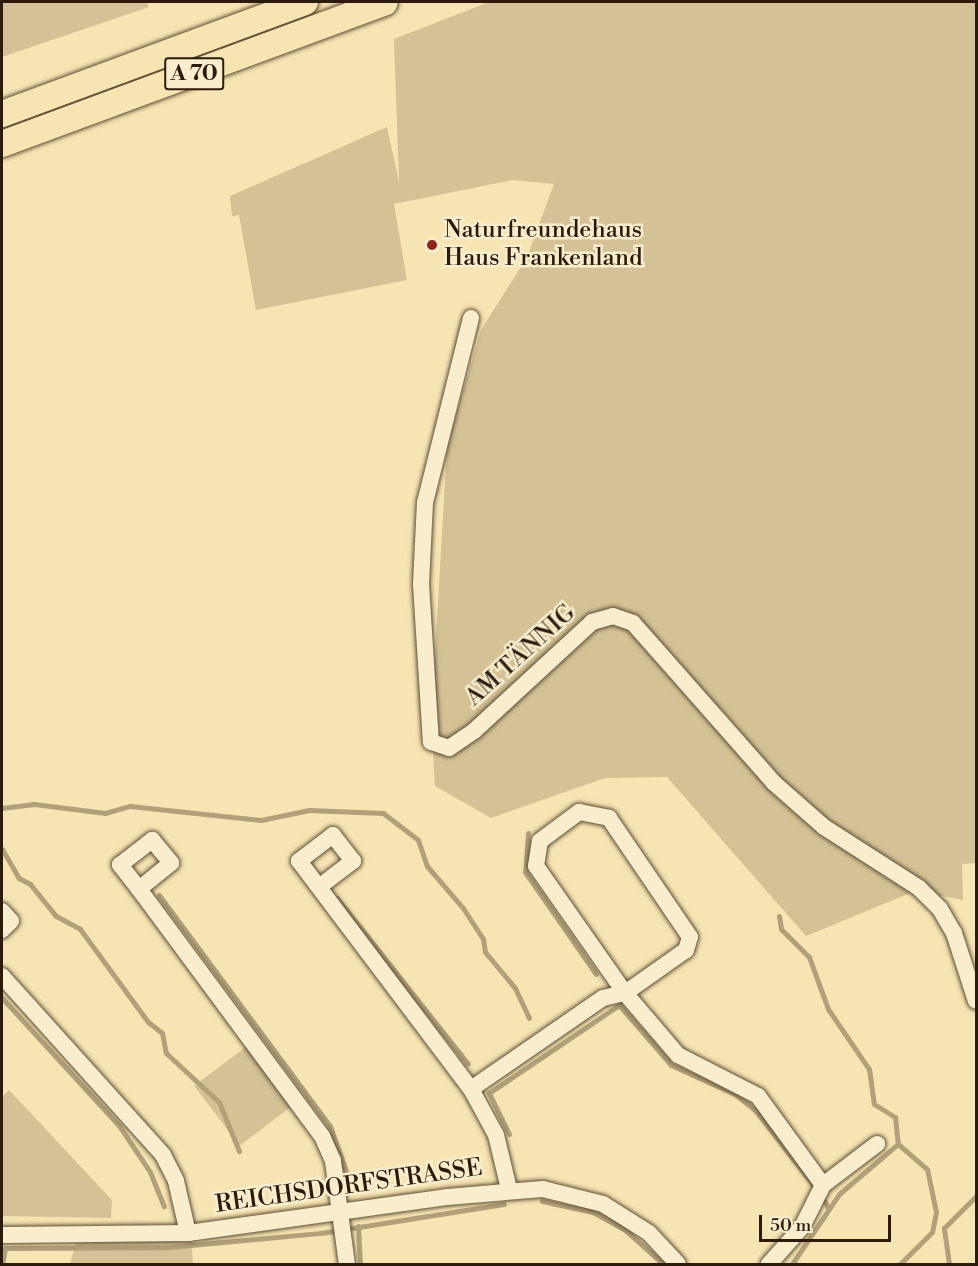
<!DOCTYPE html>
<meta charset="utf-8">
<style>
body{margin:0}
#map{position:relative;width:978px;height:1266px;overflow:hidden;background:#f6e4b3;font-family:"Libre Bodoni",serif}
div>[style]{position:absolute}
.green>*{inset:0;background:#d4c296;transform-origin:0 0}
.stream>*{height:5px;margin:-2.5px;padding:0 2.5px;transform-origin:2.5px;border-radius:2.5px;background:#b1a07a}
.roads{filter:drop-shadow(0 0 2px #5e4d34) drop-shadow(0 0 2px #5e4d34)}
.minor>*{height:16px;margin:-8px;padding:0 8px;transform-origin:8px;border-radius:8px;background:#f9edce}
.highway>*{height:26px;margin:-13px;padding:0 13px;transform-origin:13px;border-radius:13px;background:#f6e4b3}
.dots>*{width:16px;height:16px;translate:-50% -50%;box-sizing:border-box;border:3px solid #f9edce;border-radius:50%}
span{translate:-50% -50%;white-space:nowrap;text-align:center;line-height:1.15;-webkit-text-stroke:5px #f9edce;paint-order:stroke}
.shield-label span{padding:2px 4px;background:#f9edce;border:2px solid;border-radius:4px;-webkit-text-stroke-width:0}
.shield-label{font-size:22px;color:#2c1b0a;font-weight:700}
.poi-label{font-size:24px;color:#2c1b0a}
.left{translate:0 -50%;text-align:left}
.street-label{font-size:24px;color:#2c1b0a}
.frame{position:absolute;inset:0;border:3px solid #2c1b0a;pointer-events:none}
.scale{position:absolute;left:759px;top:1215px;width:132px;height:27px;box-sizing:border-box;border:3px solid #2c1b0a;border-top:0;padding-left:8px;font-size:18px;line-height:21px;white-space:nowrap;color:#2c1b0a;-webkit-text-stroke:4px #f9edce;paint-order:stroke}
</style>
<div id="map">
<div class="green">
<div style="clip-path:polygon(2px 2px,147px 2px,149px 7px,2px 57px)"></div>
<div style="clip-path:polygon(489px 2px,976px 2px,976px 863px,962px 864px,963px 900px,915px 891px,806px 936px,667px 777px,605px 778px,491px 818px,435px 786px,431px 723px,447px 446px,481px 330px,527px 257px,554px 184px,512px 180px,394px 204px,407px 280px,256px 310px,239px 215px,232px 216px,230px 196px,387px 127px,399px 182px,394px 39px)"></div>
<div style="left:251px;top:1043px;width:75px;height:71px;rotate:53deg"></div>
<div style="clip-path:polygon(9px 1090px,112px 1200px,111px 1218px,2px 1216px,2px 1097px)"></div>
<div style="clip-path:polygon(191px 1234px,193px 1264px,70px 1264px,77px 1240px)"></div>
</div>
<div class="stream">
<div style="left:2px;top:808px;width:32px;rotate:-7deg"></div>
<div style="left:34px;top:804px;width:72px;rotate:7.2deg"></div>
<div style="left:105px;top:813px;width:26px;rotate:-16deg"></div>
<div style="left:130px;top:806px;width:132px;rotate:6.1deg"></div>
<div style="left:261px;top:820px;width:49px;rotate:-11.8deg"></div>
<div style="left:309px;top:810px;width:74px;rotate:2.3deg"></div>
<div style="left:383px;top:813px;width:44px;rotate:37.6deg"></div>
<div style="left:418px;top:840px;width:28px;rotate:71deg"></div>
<div style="left:427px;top:866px;width:55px;rotate:49.4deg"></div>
<div style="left:463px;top:908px;width:37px;rotate:57deg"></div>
<div style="left:483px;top:939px;width:13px;rotate:81deg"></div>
<div style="left:485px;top:952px;width:47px;rotate:50.2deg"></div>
<div style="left:515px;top:988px;width:33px;rotate:65deg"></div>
<div style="left:528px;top:833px;width:39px;rotate:94deg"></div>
<div style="left:525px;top:872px;width:124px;rotate:55.2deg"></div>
<div style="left:2px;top:849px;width:34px;rotate:60deg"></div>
<div style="left:19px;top:878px;width:13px;rotate:29deg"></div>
<div style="left:30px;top:884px;width:41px;rotate:50.9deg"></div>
<div style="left:56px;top:916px;width:27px;rotate:28deg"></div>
<div style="left:80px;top:929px;width:115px;rotate:53.8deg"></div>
<div style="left:148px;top:1022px;width:18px;rotate:38deg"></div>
<div style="left:162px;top:1033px;width:20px;rotate:79deg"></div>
<div style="left:166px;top:1053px;width:72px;rotate:42.8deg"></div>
<div style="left:219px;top:1102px;width:53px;rotate:67.8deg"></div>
<div style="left:159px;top:895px;width:287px;rotate:53.5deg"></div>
<div style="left:330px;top:1126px;width:69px;rotate:70.5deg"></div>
<div style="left:337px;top:898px;width:211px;rotate:51.7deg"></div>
<div style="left:779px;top:916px;width:13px;rotate:81deg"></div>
<div style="left:781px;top:929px;width:40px;rotate:45deg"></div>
<div style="left:809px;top:957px;width:55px;rotate:69.9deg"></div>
<div style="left:828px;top:1009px;width:73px;rotate:55.7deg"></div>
<div style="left:869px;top:1069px;width:35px;rotate:82deg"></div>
<div style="left:874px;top:1104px;width:25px;rotate:32deg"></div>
<div style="left:895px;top:1117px;width:27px;rotate:84deg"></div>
<div style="left:898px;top:1144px;width:38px;rotate:41deg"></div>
<div style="left:927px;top:1169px;width:44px;rotate:78.2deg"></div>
<div style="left:936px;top:1212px;width:20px;rotate:101deg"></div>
<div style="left:932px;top:1232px;width:45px;rotate:135deg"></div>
<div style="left:2px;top:998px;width:175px;rotate:47.5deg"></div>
<div style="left:120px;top:1127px;width:54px;rotate:56.3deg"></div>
<div style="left:150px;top:1172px;width:37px;rotate:68deg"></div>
<div style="left:509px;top:1134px;width:46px;rotate:-116deg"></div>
<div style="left:489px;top:1093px;width:157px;rotate:-34.1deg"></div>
<div style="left:619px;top:1005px;width:79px;rotate:49.1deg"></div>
<div style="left:671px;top:1065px;width:70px;rotate:24.4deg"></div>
<div style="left:735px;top:1094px;width:26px;rotate:39deg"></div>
<div style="left:755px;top:1110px;width:96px;rotate:52.2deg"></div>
<div style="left:822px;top:1196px;width:13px;rotate:63deg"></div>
<div style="left:542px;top:1201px;width:52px;rotate:12.2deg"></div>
<div style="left:593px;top:1212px;width:35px;rotate:29deg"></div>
<div style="left:624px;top:1229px;width:52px;rotate:41.9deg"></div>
<div style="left:358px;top:1226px;width:38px;rotate:87deg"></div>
<div style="left:2px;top:1264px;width:16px;rotate:-79deg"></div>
<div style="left:5px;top:1248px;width:164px;rotate:-0.3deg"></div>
<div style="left:169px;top:1247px;width:153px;rotate:-5.3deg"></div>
<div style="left:321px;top:1233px;width:185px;rotate:-9deg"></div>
<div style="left:792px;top:1264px;width:84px;rotate:-56.1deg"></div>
<div style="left:839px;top:1194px;width:77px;rotate:-40.3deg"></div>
<div style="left:949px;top:1264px;width:36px;rotate:-98deg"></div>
<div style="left:944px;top:1228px;width:45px;rotate:-45deg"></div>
</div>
<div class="roads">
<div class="minor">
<div style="left:471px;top:318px;width:190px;rotate:104deg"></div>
<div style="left:425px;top:502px;width:82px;rotate:92.8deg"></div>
<div style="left:421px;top:584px;width:158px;rotate:86.4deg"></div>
<div style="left:431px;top:742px;width:19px;rotate:18deg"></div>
<div style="left:449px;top:748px;width:30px;rotate:-34deg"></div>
<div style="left:474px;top:731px;width:161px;rotate:-42.7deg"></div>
<div style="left:592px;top:622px;width:22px;rotate:-16deg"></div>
<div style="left:613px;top:616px;width:21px;rotate:19deg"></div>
<div style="left:633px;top:623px;width:213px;rotate:48.6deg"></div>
<div style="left:774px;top:783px;width:67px;rotate:41.3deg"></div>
<div style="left:824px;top:827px;width:113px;rotate:32.7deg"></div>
<div style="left:919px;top:888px;width:30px;rotate:45deg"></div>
<div style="left:940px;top:909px;width:28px;rotate:60deg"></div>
<div style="left:954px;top:933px;width:71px;rotate:72.1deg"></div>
<div style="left:579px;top:812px;width:31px;rotate:11deg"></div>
<div style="left:609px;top:818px;width:144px;rotate:55.8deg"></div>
<div style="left:690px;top:937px;width:14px;rotate:107deg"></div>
<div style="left:686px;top:950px;width:75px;rotate:144.8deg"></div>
<div style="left:625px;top:993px;width:155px;rotate:-125deg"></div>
<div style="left:536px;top:866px;width:25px;rotate:-81deg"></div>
<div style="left:540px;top:841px;width:49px;rotate:-36.6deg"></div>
<div style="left:152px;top:840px;width:30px;rotate:50deg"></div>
<div style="left:171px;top:863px;width:41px;rotate:140.9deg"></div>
<div style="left:139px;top:889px;width:31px;rotate:-128deg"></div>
<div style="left:120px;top:865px;width:41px;rotate:-38deg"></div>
<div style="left:319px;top:887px;width:43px;rotate:-37.4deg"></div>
<div style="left:353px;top:861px;width:33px;rotate:-128deg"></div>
<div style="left:333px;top:835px;width:43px;rotate:142.6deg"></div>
<div style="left:299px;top:861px;width:286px;rotate:53deg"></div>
<div style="left:471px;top:1089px;width:52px;rotate:61.5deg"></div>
<div style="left:496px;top:1135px;width:56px;rotate:76.5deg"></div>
<div style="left:139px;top:889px;width:307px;rotate:53.5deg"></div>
<div style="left:322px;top:1136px;width:27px;rotate:66deg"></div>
<div style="left:333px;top:1161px;width:104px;rotate:82.3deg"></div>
<div style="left:2px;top:911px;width:13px;rotate:48deg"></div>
<div style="left:11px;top:921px;width:13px;rotate:135deg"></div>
<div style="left:2px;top:976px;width:241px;rotate:48deg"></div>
<div style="left:163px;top:1155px;width:29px;rotate:63deg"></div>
<div style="left:176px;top:1181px;width:53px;rotate:77deg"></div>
<div style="left:471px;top:1089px;width:160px;rotate:-34.6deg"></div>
<div style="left:603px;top:998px;width:23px;rotate:-13deg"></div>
<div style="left:625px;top:993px;width:82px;rotate:49.5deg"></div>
<div style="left:678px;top:1055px;width:90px;rotate:27.1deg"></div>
<div style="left:758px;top:1096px;width:110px;rotate:53.9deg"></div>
<div style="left:823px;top:1185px;width:47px;rotate:116.6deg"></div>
<div style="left:802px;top:1227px;width:50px;rotate:131.7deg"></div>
<div style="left:823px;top:1185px;width:68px;rotate:-37.2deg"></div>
<div style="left:2px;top:1235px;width:186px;rotate:-0.6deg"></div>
<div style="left:188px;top:1233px;width:261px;rotate:-7.9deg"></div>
<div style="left:447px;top:1197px;width:96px;rotate:-4.8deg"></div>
<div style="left:543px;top:1189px;width:62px;rotate:14deg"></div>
<div style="left:603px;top:1204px;width:54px;rotate:32.2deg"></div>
<div style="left:649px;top:1233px;width:42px;rotate:46.9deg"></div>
</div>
<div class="highway">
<div style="left:2px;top:114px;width:323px;rotate:-20.3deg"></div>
<div style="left:2px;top:144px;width:408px;rotate:-20.3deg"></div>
</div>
</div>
<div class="dots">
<div style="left:432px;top:245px;background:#8f2418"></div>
</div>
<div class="shield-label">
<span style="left:194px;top:74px">A 70</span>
</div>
<div class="poi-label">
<span class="left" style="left:444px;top:245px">Naturfreundehaus<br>Haus Frankenland</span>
</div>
<div class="street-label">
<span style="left:521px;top:656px;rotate:-42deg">AM TÄNNIG</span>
<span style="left:349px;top:1187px;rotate:-8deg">REICHSDORFSTRASSE</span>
</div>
<div class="frame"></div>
<div class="scale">50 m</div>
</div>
